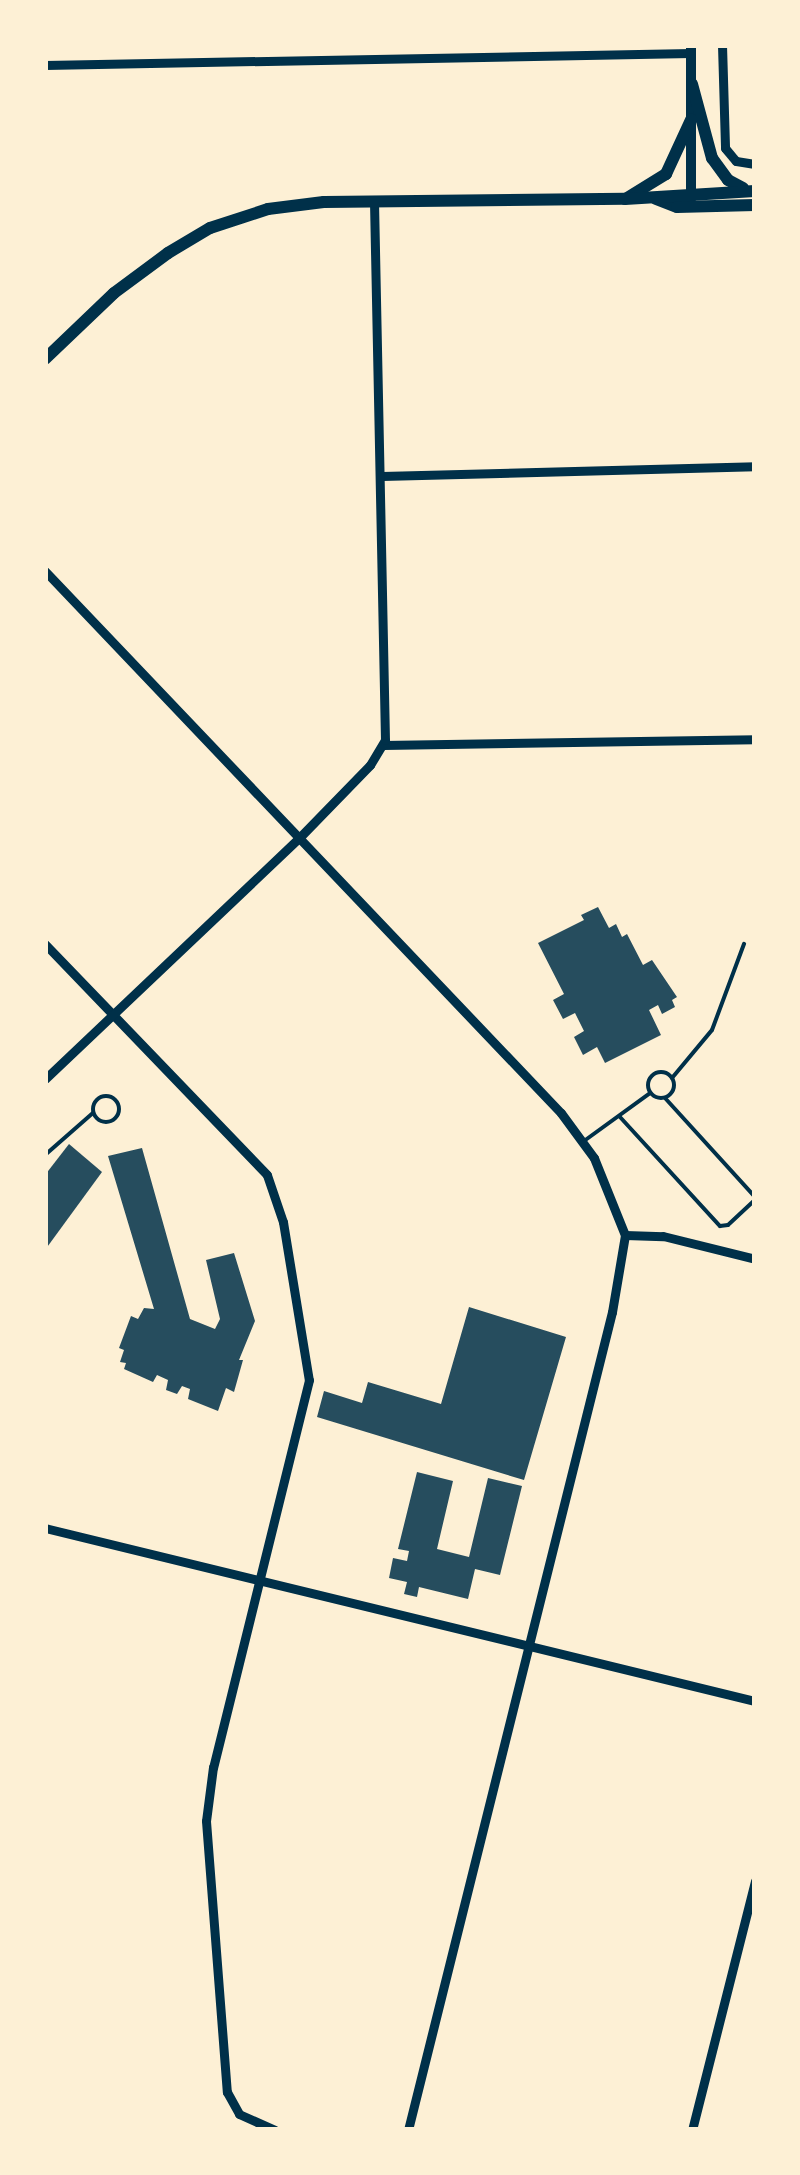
<!DOCTYPE html>
<style>
body{margin:0}
#map{position:relative;width:800px;height:2175px;overflow:hidden;background:#fdf0d5;font-family:Jost,sans-serif}
div>[style]{position:absolute}
.building>*{inset:0;background:#264d5e}
.service>*{height:4px;margin:-2px;padding:0 2px;transform-origin:2px;border-radius:2px;background:#003049}
.service>.ring{margin:-2px;padding:0;box-sizing:content-box;background:none;border:4px solid #003049;border-radius:50%}
.minor>*{height:9px;margin:-4.5px;padding:0 4.5px;transform-origin:4.5px;border-radius:4.5px;background:#003049}
.tertiary>*{height:10px;margin:-5px;padding:0 5px;transform-origin:5px;border-radius:5px;background:#003049}
.primary>*{height:12px;margin:-6px;padding:0 6px;transform-origin:6px;border-radius:6px;background:#003049}
span{translate:-50% -50%;white-space:nowrap;text-align:center;line-height:1.15;-webkit-text-stroke:10px #fdf0d5;paint-order:stroke}
.frame{position:absolute;inset:0;border:48px solid #fdf0d5;pointer-events:none}
</style>
<div id="map">
<div class="building">
<div style="clip-path:polygon(598px 907px,609px 928px,616px 924px,622px 937px,627px 934px,643px 965px,652px 960px,677px 997px,672px 1000px,675px 1007px,662px 1014px,658px 1005px,649px 1010px,661px 1035px,605px 1063px,597px 1047px,583px 1055px,574px 1037px,584px 1031px,575px 1013px,563px 1019px,553px 1000px,564px 994px,538px 943px,584px 920px,581px 915px)"></div>
<div style="clip-path:polygon(69px 1144px,102px 1172px,45px 1250px,45px 1175px)"></div>
<div style="clip-path:polygon(142px 1148px,190px 1319px,215px 1329px,220px 1319px,206px 1260px,234px 1253px,255px 1321px,239px 1360px,243px 1360px,234px 1392px,226px 1388px,218px 1411px,188px 1399px,190px 1389px,182px 1386px,177px 1394px,166px 1390px,168px 1380px,157px 1375px,153px 1382px,124px 1369px,126px 1363px,120px 1362px,124px 1350px,119px 1348px,131px 1316px,138px 1319px,144px 1308px,154px 1309px,108px 1156px)"></div>
<div style="clip-path:polygon(469px 1307px,566px 1337px,524px 1480px,317px 1417px,324px 1391px,362px 1403px,368px 1382px,441px 1404px)"></div>
<div style="clip-path:polygon(417px 1472px,453px 1481px,437px 1549px,469px 1557px,488px 1478px,522px 1486px,500px 1575px,475px 1569px,468px 1599px,419px 1587px,417px 1597px,404px 1594px,407px 1582px,389px 1578px,393px 1558px,407px 1561px,409px 1551px,398px 1549px)"></div>
</div>
<div class="service">
<div class="ring" style="left:648px;top:1072px;width:22px;height:22px"></div>
<div style="left:672px;top:1078px;width:62px;rotate:-50.2deg"></div>
<div style="left:712px;top:1030px;width:92px;rotate:-69.6deg"></div>
<div class="ring" style="left:93px;top:1096px;width:22px;height:22px"></div>
<div style="left:665px;top:1098px;width:134px;rotate:47.7deg"></div>
<div style="left:620px;top:1117px;width:148px;rotate:47.5deg"></div>
<div style="left:720px;top:1226px;width:8px;rotate:-7deg"></div>
<div style="left:728px;top:1225px;width:37px;rotate:-43deg"></div>
<div style="left:584px;top:1141px;width:82px;rotate:-36deg"></div>
<div style="left:45px;top:1155px;width:64px;rotate:-41.2deg"></div>
</div>
<div class="minor">
<div style="left:722px;top:45px;width:103px;rotate:88.3deg"></div>
<div style="left:725px;top:148px;width:17px;rotate:50deg"></div>
<div style="left:736px;top:161px;width:19px;rotate:9deg"></div>
<div style="left:45px;top:65px;width:646px;rotate:-1.06deg"></div>
<div style="left:382px;top:476px;width:373px;rotate:-1.5deg"></div>
<div style="left:45px;top:571px;width:748px;rotate:46.41deg"></div>
<div style="left:561px;top:1113px;width:56px;rotate:53.7deg"></div>
<div style="left:594px;top:1158px;width:83px;rotate:68.1deg"></div>
<div style="left:625px;top:1235px;width:38px;rotate:2deg"></div>
<div style="left:663px;top:1236px;width:95px;rotate:14deg"></div>
<div style="left:383px;top:745px;width:372px;rotate:-0.9deg"></div>
<div style="left:45px;top:944px;width:320px;rotate:46.1deg"></div>
<div style="left:267px;top:1175px;width:50px;rotate:71.2deg"></div>
<div style="left:283px;top:1222px;width:160px;rotate:80.7deg"></div>
<div style="left:309px;top:1380px;width:399px;rotate:103.9deg"></div>
<div style="left:213px;top:1767px;width:54px;rotate:97.4deg"></div>
<div style="left:206px;top:1821px;width:272px;rotate:85.6deg"></div>
<div style="left:227px;top:2092px;width:25px;rotate:61deg"></div>
<div style="left:239px;top:2114px;width:39px;rotate:24deg"></div>
<div style="left:45px;top:1079px;width:350px;rotate:-43.5deg"></div>
<div style="left:299px;top:838px;width:102px;rotate:-45.8deg"></div>
<div style="left:370px;top:765px;width:29px;rotate:-59deg"></div>
<div style="left:385px;top:740px;width:538px;rotate:-91.17deg"></div>
<div style="left:45px;top:1528px;width:731px;rotate:13.69deg"></div>
<div style="left:408px;top:2130px;width:843px;rotate:-76deg"></div>
<div style="left:612px;top:1312px;width:78px;rotate:-80.4deg"></div>
<div style="left:692px;top:2130px;width:257px;rotate:-75.8deg"></div>
</div>
<div class="tertiary">
<div style="left:691px;top:199px;width:154px;rotate:-90deg"></div>
</div>
<div class="primary">
<div style="left:692px;top:84px;width:77px;rotate:74.9deg"></div>
<div style="left:712px;top:158px;width:27px;rotate:54deg"></div>
<div style="left:728px;top:180px;width:17px;rotate:28deg"></div>
<div style="left:627px;top:198px;width:46px;rotate:-31.6deg"></div>
<div style="left:666px;top:174px;width:60px;rotate:-65.2deg"></div>
<div style="left:656px;top:199px;width:22px;rotate:21deg"></div>
<div style="left:677px;top:207px;width:78px;rotate:-1.5deg"></div>
<div style="left:45px;top:359px;width:95px;rotate:-43.7deg"></div>
<div style="left:114px;top:293px;width:67px;rotate:-36.5deg"></div>
<div style="left:168px;top:253px;width:49px;rotate:-30.8deg"></div>
<div style="left:210px;top:228px;width:61px;rotate:-18.1deg"></div>
<div style="left:268px;top:209px;width:56px;rotate:-7.1deg"></div>
<div style="left:324px;top:202px;width:301px;rotate:-0.6deg"></div>
<div style="left:625px;top:199px;width:130px;rotate:-3.5deg"></div>
</div>
<div class="frame"></div>
</div>
